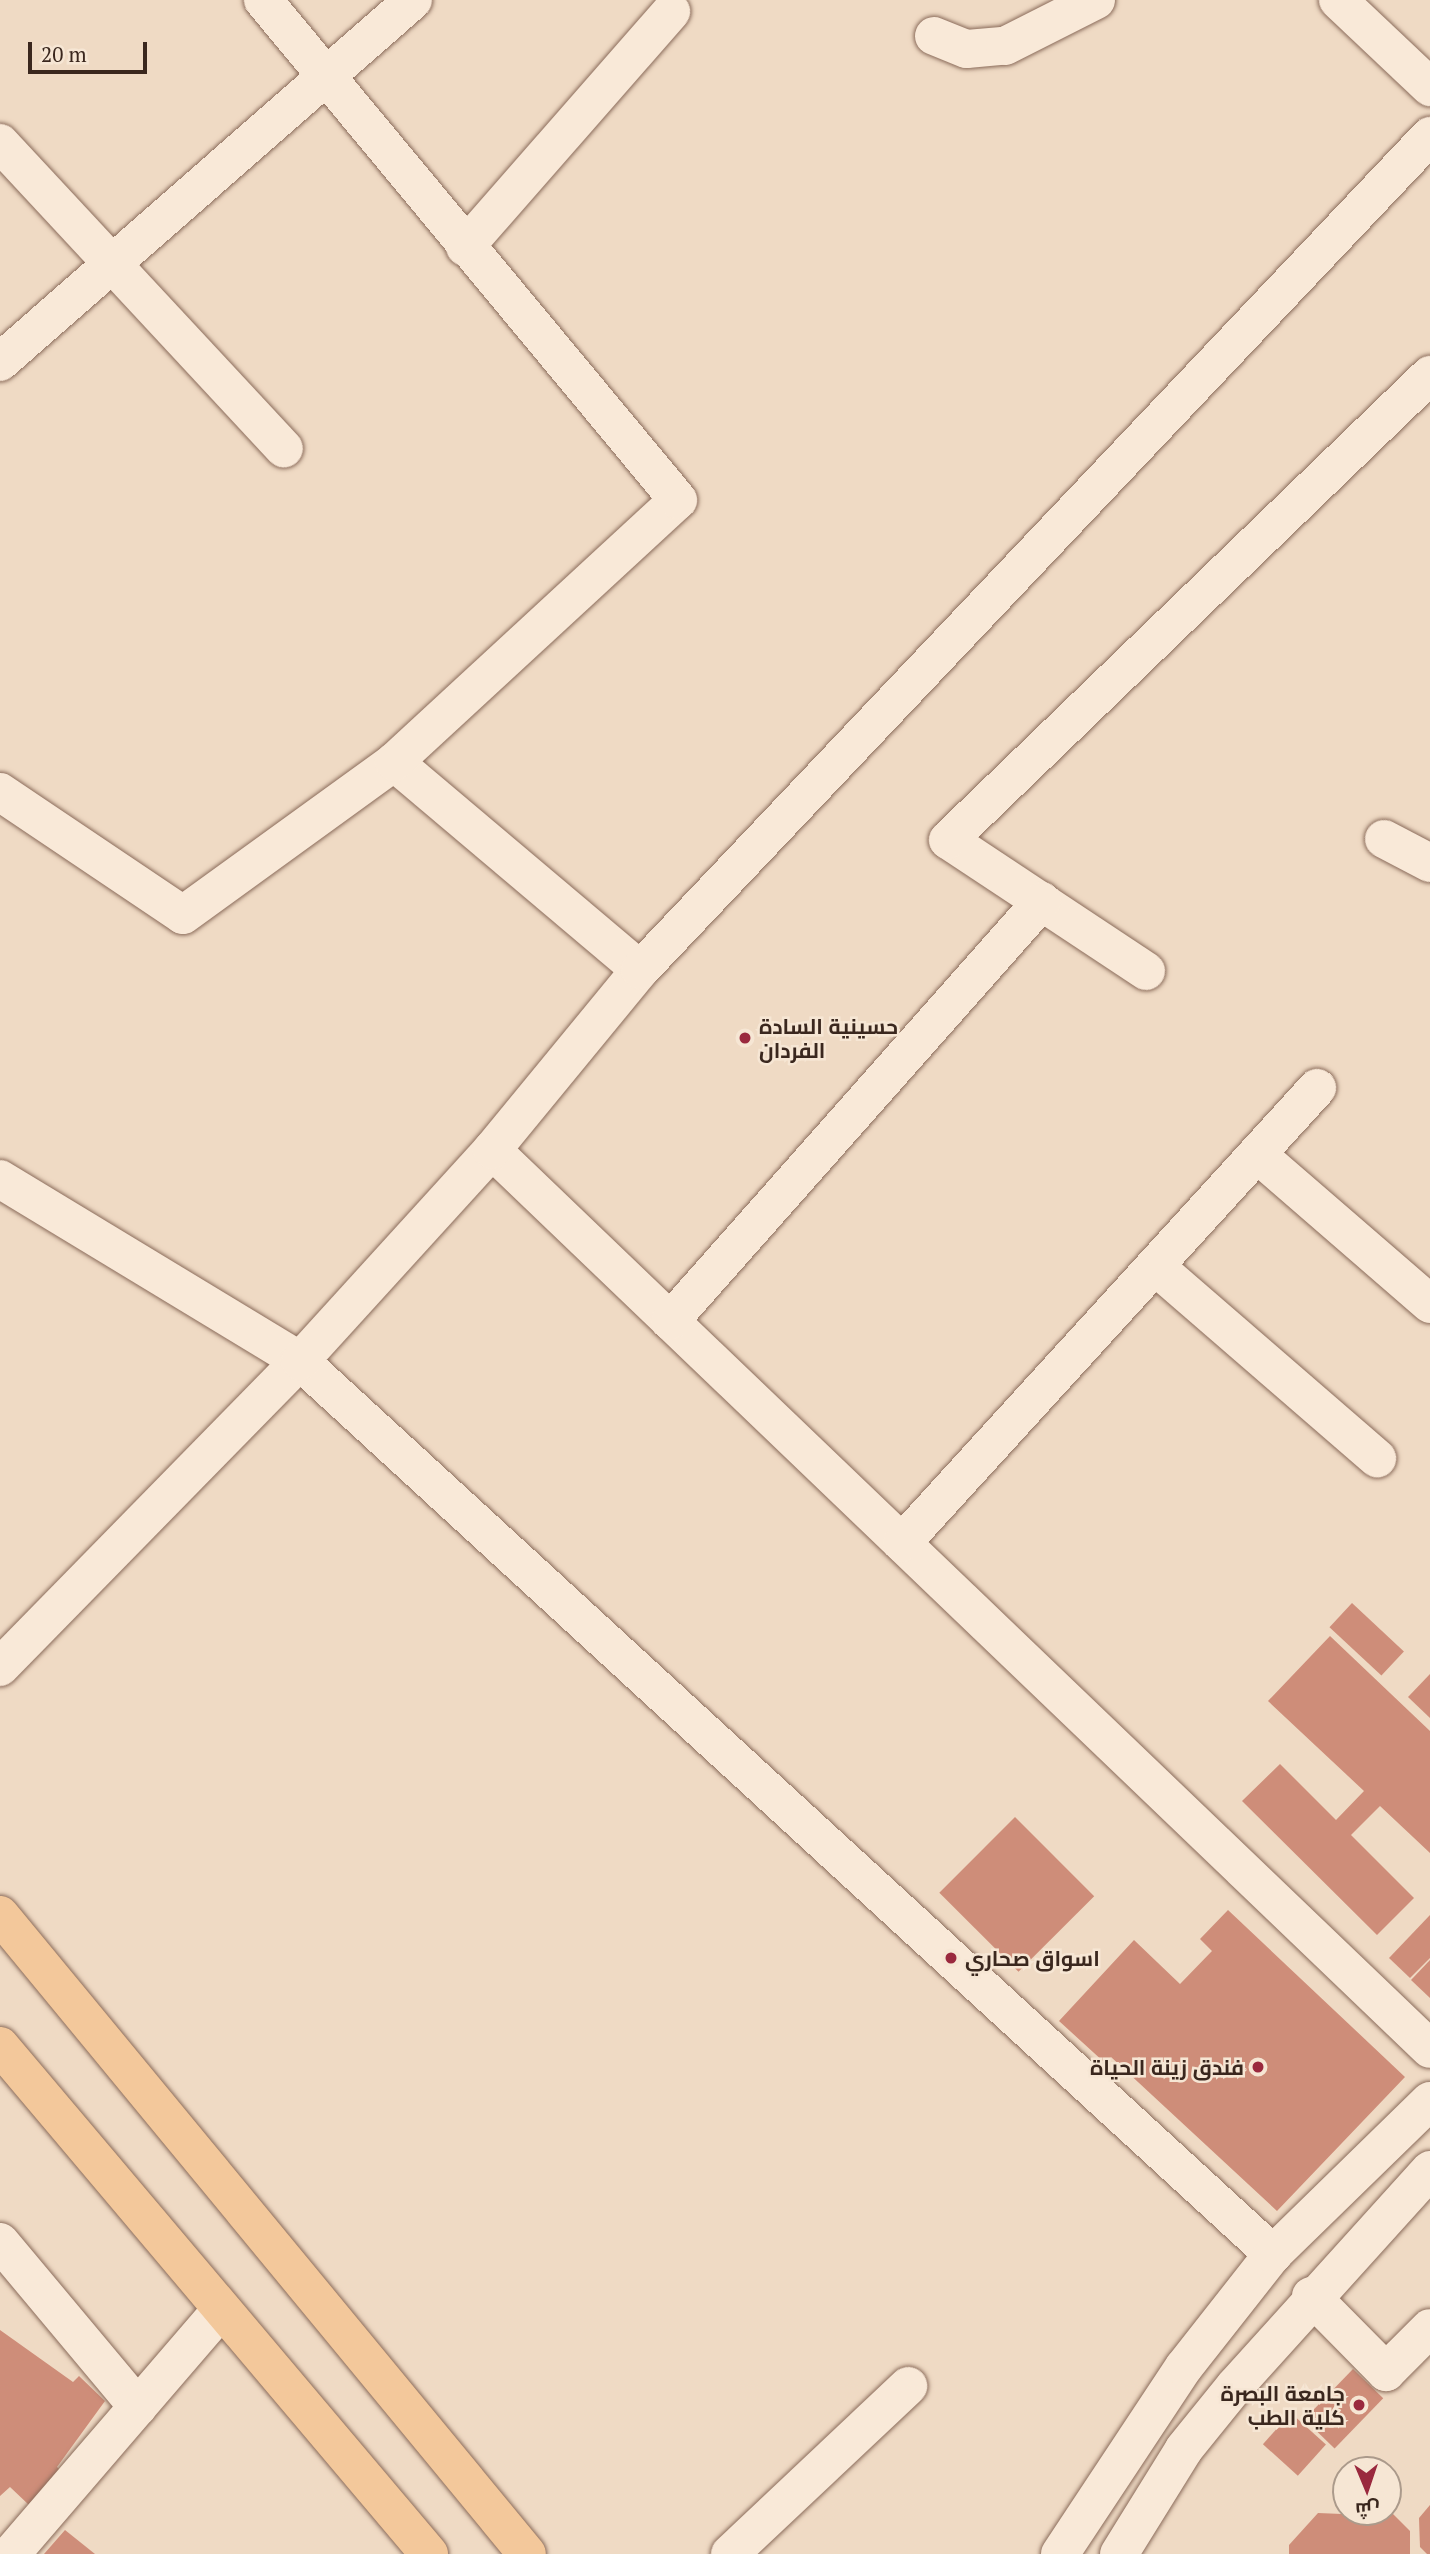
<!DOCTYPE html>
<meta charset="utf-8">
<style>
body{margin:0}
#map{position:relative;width:1430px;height:2554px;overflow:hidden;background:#efdac4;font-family:"PT Serif",Cairo,serif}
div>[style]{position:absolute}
.building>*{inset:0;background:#ce8d79;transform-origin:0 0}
.roads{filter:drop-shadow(0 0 2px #8a6b5a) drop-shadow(0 0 2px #8a6b5a)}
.minor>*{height:38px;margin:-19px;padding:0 19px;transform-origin:19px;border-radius:19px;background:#f9e9d8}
.major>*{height:38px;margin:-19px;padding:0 19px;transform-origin:19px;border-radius:19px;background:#f3c89b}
.dots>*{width:19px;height:19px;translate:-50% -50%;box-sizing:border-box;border:4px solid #f6e6d4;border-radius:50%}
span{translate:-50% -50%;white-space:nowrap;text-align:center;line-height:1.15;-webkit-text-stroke:5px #f6e6d4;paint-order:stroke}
.poi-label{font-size:21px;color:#3a271e;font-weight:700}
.left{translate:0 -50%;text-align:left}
.right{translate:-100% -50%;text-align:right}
.north{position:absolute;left:1332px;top:2456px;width:70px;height:70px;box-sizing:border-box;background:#f6e6d4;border:2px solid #ab9a8b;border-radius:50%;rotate:178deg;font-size:19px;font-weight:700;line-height:28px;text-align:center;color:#3a271e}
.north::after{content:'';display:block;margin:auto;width:24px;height:32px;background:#9a293e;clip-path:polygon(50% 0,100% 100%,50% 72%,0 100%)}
.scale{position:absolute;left:28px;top:42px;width:119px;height:32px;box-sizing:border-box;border:4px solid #3a271e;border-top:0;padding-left:9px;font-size:21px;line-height:24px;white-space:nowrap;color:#3a271e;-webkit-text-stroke:5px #f6e6d4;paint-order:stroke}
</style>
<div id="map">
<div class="building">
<div style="left:1352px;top:1603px;width:71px;height:33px;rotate:43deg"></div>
<div style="clip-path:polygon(1330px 1636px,1430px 1731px,1430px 1853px,1380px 1806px,1351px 1835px,1414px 1898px,1377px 1935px,1242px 1801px,1280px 1764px,1336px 1820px,1364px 1791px,1268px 1701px)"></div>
<div style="clip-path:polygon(1430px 1674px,1430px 1718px,1408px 1697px)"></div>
<div style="left:1015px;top:1817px;width:112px;height:107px;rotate:45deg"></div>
<div style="clip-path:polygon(1228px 1910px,1405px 2077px,1277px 2211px,1111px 2057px,1105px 2063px,1059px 2021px,1134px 1940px,1180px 1984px,1212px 1951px,1200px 1939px)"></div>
<div style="clip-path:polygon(1430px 1915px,1430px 1958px,1410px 1978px,1389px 1958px)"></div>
<div style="clip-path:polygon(1430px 1960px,1430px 1998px,1411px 1980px)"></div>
<div style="clip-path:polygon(0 2330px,73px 2382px,79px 2376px,105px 2401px,57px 2467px,61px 2471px,29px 2505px,10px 2487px,0 2496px)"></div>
<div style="left:1353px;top:2369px;width:42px;height:70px;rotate:44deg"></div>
<div style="left:1291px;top:2413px;width:47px;height:42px;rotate:42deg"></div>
<div style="clip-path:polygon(1430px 2505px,1430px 2554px,1427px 2554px,1420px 2547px,1419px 2518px)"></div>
<div style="clip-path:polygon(1388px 2509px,1410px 2531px,1410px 2554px,1289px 2554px,1289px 2545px,1318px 2513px,1366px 2515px)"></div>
<div style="clip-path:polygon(65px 2530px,95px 2554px,44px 2554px)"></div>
</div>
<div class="roads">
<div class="minor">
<div style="left:1338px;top:0;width:127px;rotate:43.4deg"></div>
<div style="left:934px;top:36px;width:35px;rotate:22deg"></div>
<div style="left:967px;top:49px;width:38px;rotate:-5deg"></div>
<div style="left:1005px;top:46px;width:102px;rotate:-26.8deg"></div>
<div style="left:0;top:143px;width:417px;rotate:47.1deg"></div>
<div style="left:465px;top:247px;width:313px;rotate:-48.8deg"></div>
<div style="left:0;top:362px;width:549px;rotate:-41.23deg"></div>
<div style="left:394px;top:762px;width:322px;rotate:40.2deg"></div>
<div style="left:0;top:792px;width:220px;rotate:33.9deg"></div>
<div style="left:183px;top:915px;width:261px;rotate:-35.9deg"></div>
<div style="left:394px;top:762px;width:386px;rotate:-42.7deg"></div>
<div style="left:678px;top:500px;width:650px;rotate:-129.69deg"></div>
<div style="left:1384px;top:839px;width:52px;rotate:27.6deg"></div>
<div style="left:1146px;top:971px;width:237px;rotate:-146.5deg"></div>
<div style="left:948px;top:840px;width:670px;rotate:-43.97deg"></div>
<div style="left:492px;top:1150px;width:1299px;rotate:43.78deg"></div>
<div style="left:1257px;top:1154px;width:229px;rotate:40.9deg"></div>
<div style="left:0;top:1179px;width:351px;rotate:31.2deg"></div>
<div style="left:300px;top:1361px;width:1321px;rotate:42.55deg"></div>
<div style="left:1155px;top:1266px;width:294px;rotate:40.9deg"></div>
<div style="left:670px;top:1321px;width:561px;rotate:-48.47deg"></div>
<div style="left:902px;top:1543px;width:616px;rotate:-47.63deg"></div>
<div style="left:0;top:1667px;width:429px;rotate:-45.6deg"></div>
<div style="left:300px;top:1361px;width:285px;rotate:-47.7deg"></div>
<div style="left:492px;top:1150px;width:233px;rotate:-50.6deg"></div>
<div style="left:640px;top:970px;width:1149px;rotate:-46.55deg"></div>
<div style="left:0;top:2242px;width:215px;rotate:50.1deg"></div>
<div style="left:1311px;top:2296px;width:107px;rotate:45.4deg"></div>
<div style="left:1386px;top:2372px;width:62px;rotate:-45deg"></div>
<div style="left:11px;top:2554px;width:323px;rotate:-49.3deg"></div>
<div style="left:730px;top:2554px;width:245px;rotate:-43.3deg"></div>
<div style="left:1060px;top:2554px;width:224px;rotate:-56.5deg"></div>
<div style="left:1184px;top:2367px;width:144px;rotate:-51.8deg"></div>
<div style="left:1273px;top:2254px;width:219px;rotate:-44.3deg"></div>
<div style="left:1119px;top:2554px;width:123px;rotate:-58.2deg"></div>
<div style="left:1184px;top:2449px;width:81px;rotate:-51deg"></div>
<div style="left:1235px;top:2386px;width:291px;rotate:-47.9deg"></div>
</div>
<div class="major">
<div style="left:0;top:1915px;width:828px;rotate:50.49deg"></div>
<div style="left:0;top:2046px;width:665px;rotate:49.82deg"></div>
</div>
</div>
<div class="dots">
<div style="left:745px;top:1038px;background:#9a293e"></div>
<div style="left:951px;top:1958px;background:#9a293e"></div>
<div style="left:1258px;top:2067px;background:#9a293e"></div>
<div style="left:1359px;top:2405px;background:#9a293e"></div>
</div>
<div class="poi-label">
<span class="left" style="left:759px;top:1038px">حسينية السادة<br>الفردان</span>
<span class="left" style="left:965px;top:1958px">اسواق صحاري</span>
<span class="right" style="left:1244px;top:2067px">فندق زينة الحياة</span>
<span class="right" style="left:1345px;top:2405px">جامعة البصرة<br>كلية الطب</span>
</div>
<div class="north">ش</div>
<div class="scale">20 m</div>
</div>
